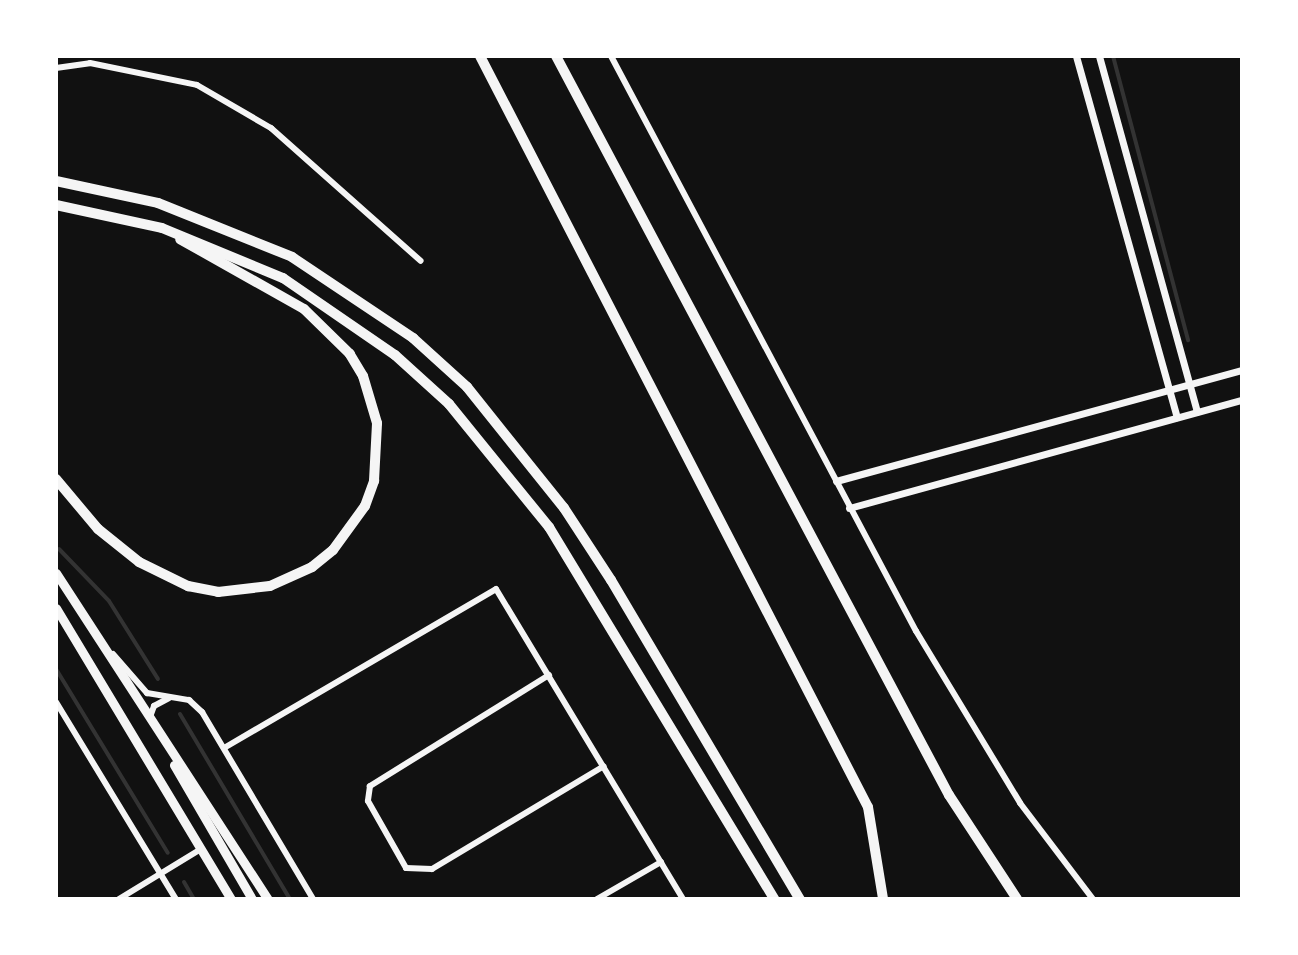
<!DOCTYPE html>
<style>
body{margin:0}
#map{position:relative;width:1298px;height:955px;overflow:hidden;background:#111;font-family:"Asap Condensed",sans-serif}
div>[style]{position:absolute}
.stream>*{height:4px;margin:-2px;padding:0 2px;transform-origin:2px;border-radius:2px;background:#333}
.minor>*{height:6px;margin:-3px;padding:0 3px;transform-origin:3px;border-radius:3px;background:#f5f5f5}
.tertiary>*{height:7px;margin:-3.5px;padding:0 3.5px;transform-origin:3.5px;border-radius:3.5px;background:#f5f5f5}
.trunk>*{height:9px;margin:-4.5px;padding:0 4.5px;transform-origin:4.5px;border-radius:4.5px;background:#f5f5f5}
.motorway>*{height:10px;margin:-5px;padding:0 5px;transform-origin:5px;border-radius:5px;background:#f5f5f5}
span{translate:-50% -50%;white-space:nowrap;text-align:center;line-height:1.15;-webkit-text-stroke:6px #fff;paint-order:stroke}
.frame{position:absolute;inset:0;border:58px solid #fff;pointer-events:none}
</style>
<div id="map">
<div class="stream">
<div style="left:1113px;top:56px;width:294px;rotate:75.2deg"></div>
<div style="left:59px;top:549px;width:72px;rotate:46.1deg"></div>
<div style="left:109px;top:601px;width:92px;rotate:57.9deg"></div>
<div style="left:56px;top:669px;width:215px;rotate:58.7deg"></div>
<div style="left:180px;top:714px;width:215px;rotate:59.3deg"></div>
<div style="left:184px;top:882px;width:20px;rotate:60deg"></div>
</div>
<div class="minor">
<div style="left:611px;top:56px;width:651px;rotate:62.06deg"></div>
<div style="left:916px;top:631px;width:201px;rotate:58.8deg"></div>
<div style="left:1020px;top:803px;width:121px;rotate:52.8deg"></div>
<div style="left:56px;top:68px;width:34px;rotate:-8deg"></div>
<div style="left:90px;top:63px;width:109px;rotate:11.6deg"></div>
<div style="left:197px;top:85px;width:86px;rotate:30.2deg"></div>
<div style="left:271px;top:128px;width:200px;rotate:41.6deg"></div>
<div style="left:113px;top:654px;width:52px;rotate:48.9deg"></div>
<div style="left:147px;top:693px;width:43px;rotate:9.5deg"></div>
<div style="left:189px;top:700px;width:18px;rotate:43deg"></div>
<div style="left:202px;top:712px;width:217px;rotate:59.3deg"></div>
<div style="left:549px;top:675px;width:211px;rotate:148.2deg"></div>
<div style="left:370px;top:786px;width:15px;rotate:98deg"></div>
<div style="left:368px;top:801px;width:77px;rotate:60.4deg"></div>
<div style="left:406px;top:868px;width:26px;rotate:2deg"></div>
<div style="left:432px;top:869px;width:200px;rotate:-30.9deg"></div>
<div style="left:56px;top:702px;width:231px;rotate:58.7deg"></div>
<div style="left:150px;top:717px;width:12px;rotate:-70deg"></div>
<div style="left:154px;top:706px;width:17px;rotate:-28deg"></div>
<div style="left:224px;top:748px;width:315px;rotate:-30.3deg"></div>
<div style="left:496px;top:589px;width:362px;rotate:58.9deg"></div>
<div style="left:119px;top:899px;width:96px;rotate:-31.4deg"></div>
<div style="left:597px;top:899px;width:74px;rotate:-30deg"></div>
</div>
<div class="tertiary">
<div style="left:1076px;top:56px;width:375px;rotate:74.4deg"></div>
<div style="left:1099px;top:56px;width:369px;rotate:74.6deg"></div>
<div style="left:836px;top:481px;width:421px;rotate:-15.3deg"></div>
<div style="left:849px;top:508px;width:408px;rotate:-15.4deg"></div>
</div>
<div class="trunk">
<div style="left:56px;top:573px;width:389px;rotate:57deg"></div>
<div style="left:56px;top:608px;width:340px;rotate:59deg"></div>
<div style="left:174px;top:765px;width:155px;rotate:59.8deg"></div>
</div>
<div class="motorway">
<div style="left:480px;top:56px;width:845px;rotate:62.68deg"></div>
<div style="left:868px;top:807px;width:93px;rotate:80.7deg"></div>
<div style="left:556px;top:56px;width:837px;rotate:62deg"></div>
<div style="left:949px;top:795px;width:124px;rotate:56.8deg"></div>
<div style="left:56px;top:181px;width:104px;rotate:12.2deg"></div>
<div style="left:158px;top:203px;width:144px;rotate:21.9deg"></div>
<div style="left:292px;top:257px;width:146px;rotate:33.8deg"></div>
<div style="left:413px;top:338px;width:73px;rotate:42.2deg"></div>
<div style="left:467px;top:387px;width:155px;rotate:51.3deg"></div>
<div style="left:564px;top:508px;width:86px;rotate:56.9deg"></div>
<div style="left:611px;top:580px;width:371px;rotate:59.4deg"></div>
<div style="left:56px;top:205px;width:108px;rotate:12.2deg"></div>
<div style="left:162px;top:228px;width:131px;rotate:22.5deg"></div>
<div style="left:283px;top:278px;width:136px;rotate:34.5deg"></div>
<div style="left:395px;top:355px;width:73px;rotate:42.2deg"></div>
<div style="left:449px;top:404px;width:159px;rotate:50.9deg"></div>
<div style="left:549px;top:527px;width:435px;rotate:58.8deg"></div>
<div style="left:56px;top:479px;width:65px;rotate:50deg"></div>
<div style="left:98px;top:529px;width:53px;rotate:38.8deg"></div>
<div style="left:139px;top:562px;width:55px;rotate:26.1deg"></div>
<div style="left:188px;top:586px;width:31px;rotate:11deg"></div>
<div style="left:218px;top:592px;width:52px;rotate:-6.6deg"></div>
<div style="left:270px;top:586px;width:46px;rotate:-24.3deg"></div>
<div style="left:312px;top:567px;width:27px;rotate:-39deg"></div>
<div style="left:333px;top:550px;width:54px;rotate:-54deg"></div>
<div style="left:365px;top:506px;width:27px;rotate:-70deg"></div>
<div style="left:374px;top:481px;width:58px;rotate:-87deg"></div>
<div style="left:377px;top:423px;width:49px;rotate:-106.6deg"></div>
<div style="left:363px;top:376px;width:26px;rotate:-121deg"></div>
<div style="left:350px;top:354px;width:64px;rotate:-135.6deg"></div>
<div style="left:304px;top:309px;width:142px;rotate:-150.6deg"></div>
</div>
<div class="frame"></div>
</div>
